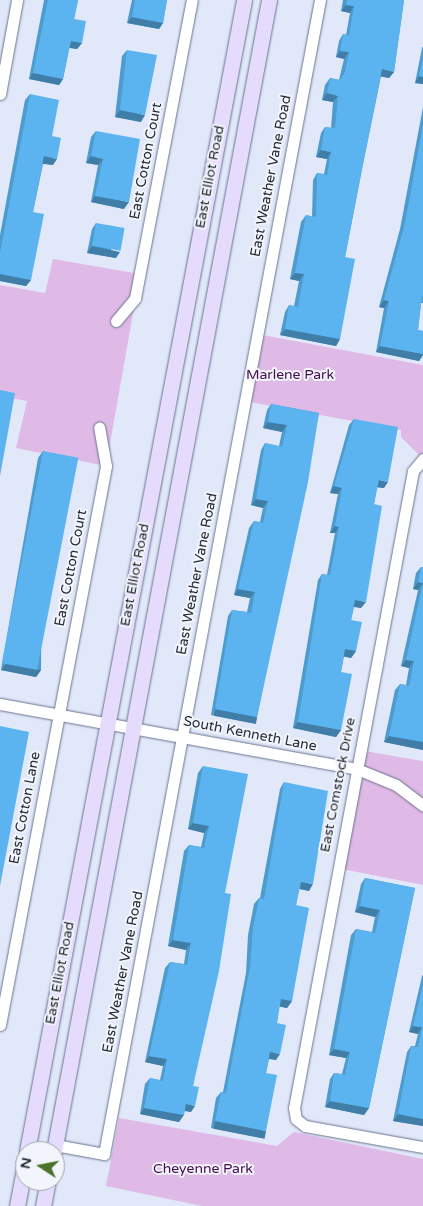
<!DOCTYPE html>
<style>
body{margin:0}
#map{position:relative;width:423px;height:1206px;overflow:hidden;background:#e0e8f9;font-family:"Varela Round",sans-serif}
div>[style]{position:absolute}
.green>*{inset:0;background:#e0bae7}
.roads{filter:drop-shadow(0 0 1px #69748e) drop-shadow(0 0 1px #69748e)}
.street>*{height:11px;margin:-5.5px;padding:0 5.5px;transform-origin:5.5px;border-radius:5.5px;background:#fff}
.secondary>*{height:15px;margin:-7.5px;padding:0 7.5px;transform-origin:7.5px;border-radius:7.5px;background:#e4dbfd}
.wall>*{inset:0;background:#4e9bce}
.shaded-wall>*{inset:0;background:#407ea7;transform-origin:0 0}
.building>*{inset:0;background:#5bb4ef;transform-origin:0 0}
span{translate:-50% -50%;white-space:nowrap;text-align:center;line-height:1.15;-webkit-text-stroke:4px #f2f5fb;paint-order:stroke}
.street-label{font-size:14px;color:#262b36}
.park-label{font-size:14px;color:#450d4f}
.north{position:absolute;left:15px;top:1141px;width:50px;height:50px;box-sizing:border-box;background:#f2f5fb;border:1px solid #a0a4ac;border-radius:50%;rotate:281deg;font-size:14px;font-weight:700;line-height:20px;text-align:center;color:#262b36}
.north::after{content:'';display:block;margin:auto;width:18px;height:22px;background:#4d722b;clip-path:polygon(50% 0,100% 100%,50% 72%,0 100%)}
</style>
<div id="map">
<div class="green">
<div style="clip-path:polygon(53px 259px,140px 274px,106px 466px,16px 448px,27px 401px,0 396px,0 285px,45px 293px)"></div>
<div style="clip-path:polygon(257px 334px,423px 365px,423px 459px,401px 437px,401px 430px,245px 401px)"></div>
<div style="clip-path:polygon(364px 751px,423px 761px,423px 885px,342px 869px)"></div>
<div style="clip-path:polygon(119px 1118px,277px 1146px,294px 1132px,423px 1159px,423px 1206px,202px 1206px,106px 1186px)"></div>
</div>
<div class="roads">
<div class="street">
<div style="left:0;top:94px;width:96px;rotate:-79.7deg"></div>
<div style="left:116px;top:321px;width:30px;rotate:-50deg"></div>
<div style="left:135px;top:298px;width:303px;rotate:-79.2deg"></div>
<div style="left:423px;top:459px;width:16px;rotate:130deg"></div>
<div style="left:413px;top:471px;width:648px;rotate:100.58deg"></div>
<div style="left:294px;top:1108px;width:11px;rotate:80deg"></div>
<div style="left:296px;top:1119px;width:11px;rotate:38deg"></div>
<div style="left:305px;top:1126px;width:120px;rotate:10.1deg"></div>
<div style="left:0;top:704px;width:363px;rotate:10.3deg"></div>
<div style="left:357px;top:769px;width:42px;rotate:22.3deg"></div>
<div style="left:396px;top:785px;width:34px;rotate:37deg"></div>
<div style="left:0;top:1025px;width:569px;rotate:-79.26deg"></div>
<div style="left:106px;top:466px;width:39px;rotate:-100deg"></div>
<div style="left:55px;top:1145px;width:50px;rotate:10.4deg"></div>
<div style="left:104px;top:1154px;width:1174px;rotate:-79.4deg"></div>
</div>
<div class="secondary">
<div style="left:27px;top:1151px;width:1171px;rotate:-79.32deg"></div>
<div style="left:54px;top:1151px;width:1171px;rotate:-79.42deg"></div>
<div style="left:17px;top:1206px;width:43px;rotate:-79.2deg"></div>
<div style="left:43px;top:1206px;width:25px;rotate:-79deg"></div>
</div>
</div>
<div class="wall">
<div style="clip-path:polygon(44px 0,78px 0,74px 19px,82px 43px,77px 49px,69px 48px,63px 79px,59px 85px,29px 79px)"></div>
<div style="clip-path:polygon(132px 0,167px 0,163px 23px,159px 29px,127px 23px)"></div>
<div style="clip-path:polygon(343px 0,404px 0,394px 72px,389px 78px,381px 76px,362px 169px,345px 257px,340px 339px,336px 346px,280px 335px,285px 312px,289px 305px,294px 306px,299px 281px,290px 279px,301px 222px,306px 215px,312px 217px,313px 180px,317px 173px,324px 174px,327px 159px,316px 157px,321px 133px,325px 127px,331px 128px,333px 102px,322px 100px,325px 85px,330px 78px,339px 80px,344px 59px,336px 57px,339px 41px,343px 34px,346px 35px,350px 13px,341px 11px)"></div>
<div style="clip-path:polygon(423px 46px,423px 84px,415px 83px,422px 48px)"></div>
<div style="clip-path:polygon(127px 50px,141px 122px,115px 117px,122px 56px)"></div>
<div style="clip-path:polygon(30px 94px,52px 136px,53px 165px,43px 164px,33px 212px,31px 280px,26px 286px,0 281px,0 235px,25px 100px)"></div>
<div style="clip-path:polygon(423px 107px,423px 303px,421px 303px,418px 330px,423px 331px,423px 355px,419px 361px,376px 352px,384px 308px,379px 307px,400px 229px)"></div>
<div style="clip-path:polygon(96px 131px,124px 209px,91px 202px,98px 165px,86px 163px,91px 137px)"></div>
<div style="clip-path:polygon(96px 223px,116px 258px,87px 253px,92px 229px)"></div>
<div style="clip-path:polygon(271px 404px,319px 413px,257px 717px,253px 723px,211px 715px,228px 616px,232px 610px,247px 612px,250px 598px,234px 595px,249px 528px,254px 521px,260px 522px,263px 508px,251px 505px,261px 450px,265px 443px,279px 446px,282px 432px,263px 428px,267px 410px)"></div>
<div style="clip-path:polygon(354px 419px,384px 488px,377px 487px,374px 504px,361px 608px,354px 607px,351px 620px,356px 651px,351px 658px,344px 656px,341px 672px,341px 730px,336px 737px,293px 728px,318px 580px,322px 574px,327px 575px,335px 533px,330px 533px,338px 494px,330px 493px,349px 425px)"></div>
<div style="clip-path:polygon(43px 451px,41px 670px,36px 677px,1px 670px,38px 458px)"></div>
<div style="clip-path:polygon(421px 567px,423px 567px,423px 750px,384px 742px,395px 690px,400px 684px,406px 685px,409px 668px,401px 666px,418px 590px,413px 589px,416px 573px)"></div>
<div style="clip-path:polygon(203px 766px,225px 893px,193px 1086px,191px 1112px,185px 1111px,179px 1122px,140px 1114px,145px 1084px,150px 1078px,160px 1080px,163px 1066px,145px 1062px,165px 968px,170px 962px,184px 964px,186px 950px,168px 946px,184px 851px,189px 845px,201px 847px,204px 833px,188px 829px,198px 773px)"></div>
<div style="clip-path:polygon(284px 782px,309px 891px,299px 889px,296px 905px,292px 1001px,287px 1008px,279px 1006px,277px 1023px,276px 1060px,269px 1059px,266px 1073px,262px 1138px,211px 1128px,216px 1098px,221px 1092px,223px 1092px,246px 973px,248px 935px,254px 904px,259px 898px,260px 898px,280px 789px)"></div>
<div style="clip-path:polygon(365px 878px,415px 888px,369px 1108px,364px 1115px,325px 1107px,330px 1079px,334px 1073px,342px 1074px,346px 1058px,329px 1055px,351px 935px,356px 929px,372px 932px,375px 917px,355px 912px,361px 884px)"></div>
<div style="clip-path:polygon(423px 975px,423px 1126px,393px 1121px,407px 1052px,411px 1046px,415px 1046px,418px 1034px,409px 1032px,422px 976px)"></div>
</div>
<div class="shaded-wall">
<div style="clip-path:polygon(346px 5px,354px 6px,350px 13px,341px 11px)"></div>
<div style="clip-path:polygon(132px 17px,163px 23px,159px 29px,127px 23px)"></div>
<div style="clip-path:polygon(71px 41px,82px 43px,77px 49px,66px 47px)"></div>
<div style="clip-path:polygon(340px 51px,349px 52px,344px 59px,336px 57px)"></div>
<div style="clip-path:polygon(382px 69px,394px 72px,389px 78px,378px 76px)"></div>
<div style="clip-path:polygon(33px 73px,63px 79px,59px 85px,29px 79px)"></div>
<div style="clip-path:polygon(419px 76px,423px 77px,423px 84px,415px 83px)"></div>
<div style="clip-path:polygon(327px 93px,338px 96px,333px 102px,322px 100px)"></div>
<div style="clip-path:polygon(120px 110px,145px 115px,141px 122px,115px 117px)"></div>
<div style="clip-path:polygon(321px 150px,331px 152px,327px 159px,316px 157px)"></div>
<div style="clip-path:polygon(44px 156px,57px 159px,53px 165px,40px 163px)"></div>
<div style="clip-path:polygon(91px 156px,103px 159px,98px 165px,86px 163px)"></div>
<div style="clip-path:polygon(95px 196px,129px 202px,124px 209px,91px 202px)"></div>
<div style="clip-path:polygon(92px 246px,120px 252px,116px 258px,87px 253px)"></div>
<div style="clip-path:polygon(295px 273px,304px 274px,299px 281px,290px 279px)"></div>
<div style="clip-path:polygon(0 274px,31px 280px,26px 286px,0 281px)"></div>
<div style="clip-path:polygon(384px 300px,389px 301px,384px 308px,379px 307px)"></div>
<div style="clip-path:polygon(285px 329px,340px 339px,336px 346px,280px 335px)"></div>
<div style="clip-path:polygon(380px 346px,423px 354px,423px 355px,419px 361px,376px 352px)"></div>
<div style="clip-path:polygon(268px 422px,287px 425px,282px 432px,263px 428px)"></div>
<div style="clip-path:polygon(379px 480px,388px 482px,384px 488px,374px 487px)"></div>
<div style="clip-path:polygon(334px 486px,342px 488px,338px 494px,330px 493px)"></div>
<div style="clip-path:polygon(256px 499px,268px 501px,263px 508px,251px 505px)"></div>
<div style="clip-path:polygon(335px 526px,339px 527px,335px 533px,330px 533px)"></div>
<div style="clip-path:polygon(418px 582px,423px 583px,418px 590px,413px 589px)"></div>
<div style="clip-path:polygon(238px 589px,255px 592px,250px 598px,234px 595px)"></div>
<div style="clip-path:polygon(355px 600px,366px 602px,361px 608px,351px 606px)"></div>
<div style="clip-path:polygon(345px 649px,356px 651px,351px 658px,341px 656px)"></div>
<div style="clip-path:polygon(406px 660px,414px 661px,409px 668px,401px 666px)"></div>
<div style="clip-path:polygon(6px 664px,41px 670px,36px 677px,1px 670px)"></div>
<div style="left:215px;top:709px;width:43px;height:7px;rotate:11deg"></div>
<div style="clip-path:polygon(298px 722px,341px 730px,336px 737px,293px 728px)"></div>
<div style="clip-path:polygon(389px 736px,423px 742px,423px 750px,384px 742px)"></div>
<div style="clip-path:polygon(193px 823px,209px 826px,204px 833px,188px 829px)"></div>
<div style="clip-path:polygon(301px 882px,313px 884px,309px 891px,296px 888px)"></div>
<div style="clip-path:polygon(360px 906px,380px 910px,375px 917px,355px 912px)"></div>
<div style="clip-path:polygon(173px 940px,191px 943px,186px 950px,168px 946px)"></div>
<div style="clip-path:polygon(281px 999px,292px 1001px,287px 1008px,276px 1006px)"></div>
<div style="clip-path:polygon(413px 1026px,422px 1027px,418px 1034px,409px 1032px)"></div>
<div style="clip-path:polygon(334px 1049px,350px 1052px,346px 1058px,329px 1055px)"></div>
<div style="clip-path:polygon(270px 1052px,280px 1054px,276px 1060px,266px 1058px)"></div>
<div style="clip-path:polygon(149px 1056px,167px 1059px,163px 1066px,145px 1062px)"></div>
<div style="clip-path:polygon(330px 1101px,369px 1108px,364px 1115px,325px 1107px)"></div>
<div style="clip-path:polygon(186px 1104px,195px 1106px,191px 1112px,181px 1110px)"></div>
<div style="clip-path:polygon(144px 1108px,184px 1115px,179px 1122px,140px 1114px)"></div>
<div style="clip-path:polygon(398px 1114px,423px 1119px,423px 1126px,393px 1121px)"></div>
<div style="left:215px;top:1121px;width:52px;height:8px;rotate:11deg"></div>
</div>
<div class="building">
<div style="clip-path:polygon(48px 0,78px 0,74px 19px,86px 21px,82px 43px,71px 41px,63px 79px,33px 73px)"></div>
<div style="clip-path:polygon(135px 0,167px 0,163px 23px,132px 17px)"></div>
<div style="clip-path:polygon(347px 0,404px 0,394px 72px,382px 69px,362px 169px,345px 257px,355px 259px,340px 339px,285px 329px,289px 305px,298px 307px,304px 274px,295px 273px,306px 215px,316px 217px,317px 173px,327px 175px,331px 152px,321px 150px,325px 127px,335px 128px,338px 96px,327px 93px,330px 78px,340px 80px,345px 72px,349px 52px,340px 51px,343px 34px,349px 35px,354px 6px,346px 5px)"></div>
<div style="clip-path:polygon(127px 50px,157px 55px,145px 115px,120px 110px)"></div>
<div style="clip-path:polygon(423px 58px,423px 77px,419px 76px)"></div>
<div style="clip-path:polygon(30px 94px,59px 100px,52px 136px,61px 138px,57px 159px,44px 156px,33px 212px,44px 214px,31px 280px,0 274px,0 253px)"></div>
<div style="clip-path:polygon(423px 125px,423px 296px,422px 296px,418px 330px,423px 331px,423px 354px,380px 346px,389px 301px,384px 300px,405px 223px)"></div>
<div style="clip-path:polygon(96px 131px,140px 139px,129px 202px,95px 196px,103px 159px,91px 156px)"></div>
<div style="left:96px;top:223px;width:29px;height:23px;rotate:10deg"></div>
<div style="clip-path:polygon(0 390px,15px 393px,0 476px)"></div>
<div style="clip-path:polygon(271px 404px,319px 413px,308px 482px,257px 717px,215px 709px,232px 610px,251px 613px,255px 592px,238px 589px,254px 521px,263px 523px,268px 501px,256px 499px,265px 443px,282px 447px,287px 425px,268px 422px)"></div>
<div style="clip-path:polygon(354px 419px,398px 427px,388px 482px,379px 480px,374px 504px,382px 506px,366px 602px,355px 600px,351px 620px,362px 622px,356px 651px,345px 649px,341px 672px,352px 674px,341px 730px,298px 722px,322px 574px,330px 575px,339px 527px,335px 526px,342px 488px,334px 486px)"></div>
<div style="left:43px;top:451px;width:36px;height:216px;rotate:11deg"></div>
<div style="clip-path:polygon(421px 567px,423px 567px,423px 742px,389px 736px,400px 684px,409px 686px,414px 661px,406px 660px,423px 583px,418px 582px)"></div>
<div style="clip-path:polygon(0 726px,29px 732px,0 886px)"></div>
<div style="clip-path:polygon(203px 766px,248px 774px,225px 893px,231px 894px,219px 971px,193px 1086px,199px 1087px,195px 1106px,186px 1104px,184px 1115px,144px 1108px,150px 1078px,163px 1081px,167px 1059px,149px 1056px,170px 962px,187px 965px,191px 943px,173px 940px,189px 845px,204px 848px,209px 826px,193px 823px)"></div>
<div style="clip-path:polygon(284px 782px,328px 791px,313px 884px,301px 882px,296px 905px,309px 908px,292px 1001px,281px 999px,277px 1023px,286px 1025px,280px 1054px,270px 1052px,266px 1073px,277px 1075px,266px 1131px,215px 1121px,221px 1092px,226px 1093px,250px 967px,253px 928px,259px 898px,264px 899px)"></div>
<div style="clip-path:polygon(365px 878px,415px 888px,369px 1108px,330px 1101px,334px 1073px,345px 1075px,350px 1052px,334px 1049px,356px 929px,375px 933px,380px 910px,360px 906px)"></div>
<div style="clip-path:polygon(423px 984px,423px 1119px,398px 1114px,411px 1046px,418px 1047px,422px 1027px,413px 1026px)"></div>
</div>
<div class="street-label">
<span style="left:146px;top:161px;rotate:-79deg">East Cotton Court</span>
<span style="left:271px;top:176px;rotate:-79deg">East Weather Vane Road</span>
<span style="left:210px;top:177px;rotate:-79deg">East Elliot Road</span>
<span style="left:71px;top:568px;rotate:-79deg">East Cotton Court</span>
<span style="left:197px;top:574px;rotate:-79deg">East Weather Vane Road</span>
<span style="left:135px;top:575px;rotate:-79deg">East Elliot Road</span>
<span style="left:250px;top:734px;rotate:11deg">South Kenneth Lane</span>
<span style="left:338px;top:785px;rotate:-79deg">East Comstock Drive</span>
<span style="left:25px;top:808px;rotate:-79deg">East Cotton Lane</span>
<span style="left:123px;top:972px;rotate:-79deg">East Weather Vane Road</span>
<span style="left:60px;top:973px;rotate:-79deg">East Elliot Road</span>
</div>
<div class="park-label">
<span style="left:290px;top:375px">Marlene Park</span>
<span style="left:203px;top:1169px">Cheyenne Park</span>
</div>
<div class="north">N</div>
</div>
